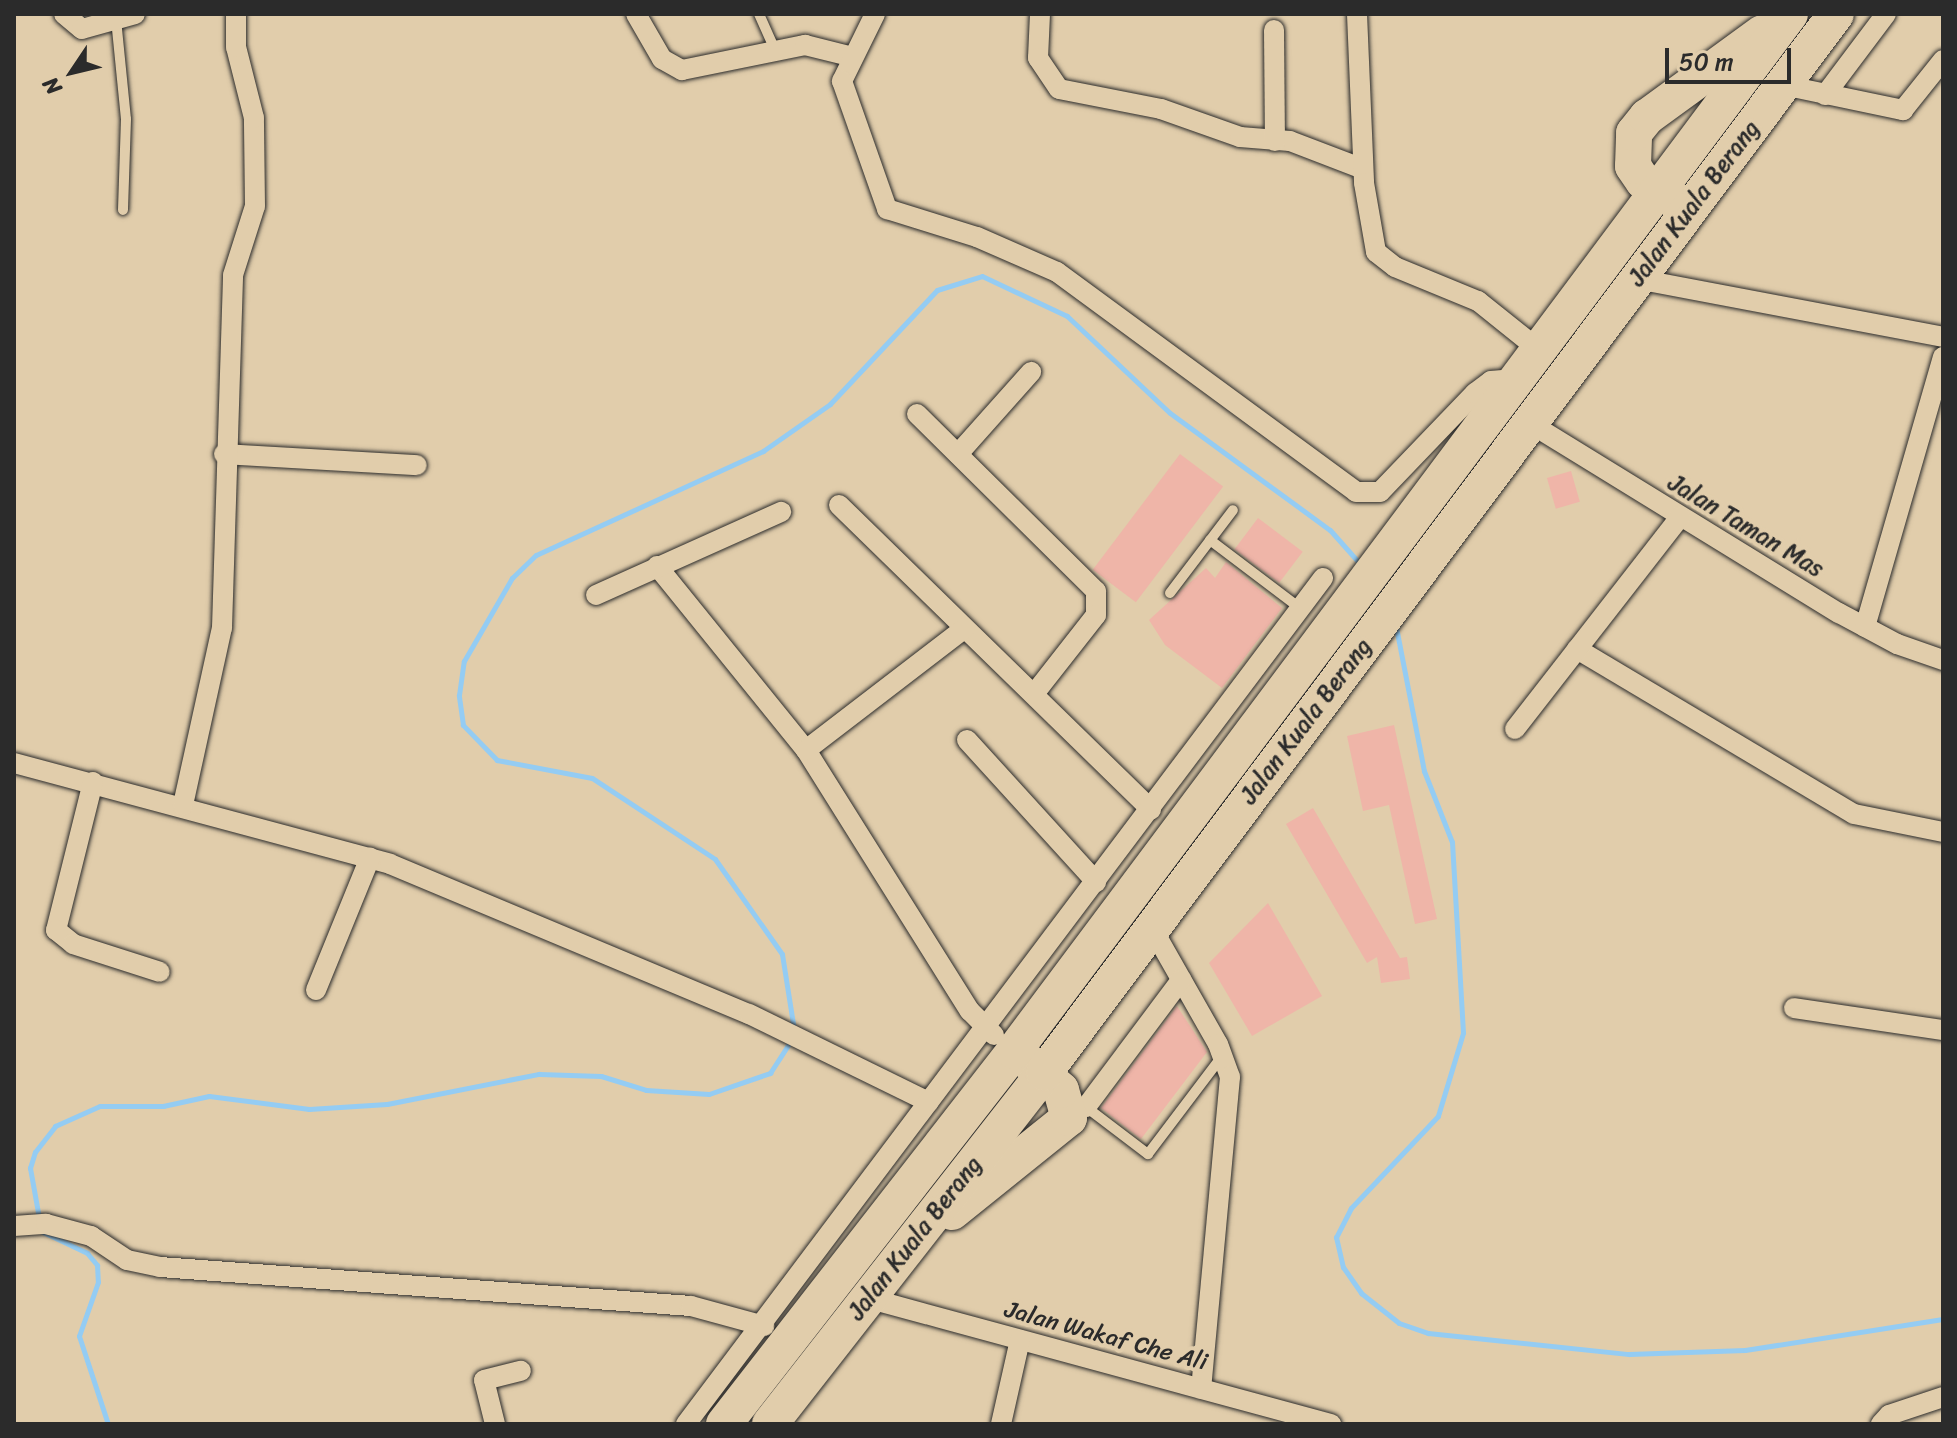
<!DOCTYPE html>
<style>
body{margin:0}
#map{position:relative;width:1957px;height:1438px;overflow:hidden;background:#e1cdab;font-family:Sriracha,sans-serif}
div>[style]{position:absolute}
.stream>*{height:5px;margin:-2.5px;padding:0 2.5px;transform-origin:2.5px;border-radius:2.5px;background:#94ccf3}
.building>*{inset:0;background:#efb5a8;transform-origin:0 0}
.roads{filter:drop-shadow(0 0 2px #2b2b2b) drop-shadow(0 0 2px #2b2b2b)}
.lane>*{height:10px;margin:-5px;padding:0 5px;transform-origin:5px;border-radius:5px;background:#e1cdab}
.street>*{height:20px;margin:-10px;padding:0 10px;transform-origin:10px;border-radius:10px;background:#e1cdab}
.highway>*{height:36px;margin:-18px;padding:0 18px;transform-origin:18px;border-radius:18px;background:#e1cdab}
span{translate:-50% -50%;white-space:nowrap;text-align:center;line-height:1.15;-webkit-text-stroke:8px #e1cdab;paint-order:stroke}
.street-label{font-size:24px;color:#2b2b2b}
.frame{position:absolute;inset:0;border:16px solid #2b2b2b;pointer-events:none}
.north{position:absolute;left:32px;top:32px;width:80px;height:80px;-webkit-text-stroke:6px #e1cdab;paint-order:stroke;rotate:235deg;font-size:22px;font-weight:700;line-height:32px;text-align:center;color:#2b2b2b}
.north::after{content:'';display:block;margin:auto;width:28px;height:36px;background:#2b2b2b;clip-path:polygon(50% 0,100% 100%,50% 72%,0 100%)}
.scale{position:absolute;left:1665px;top:48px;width:126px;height:36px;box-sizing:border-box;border:4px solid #2b2b2b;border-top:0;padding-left:10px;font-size:24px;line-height:28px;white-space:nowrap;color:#2b2b2b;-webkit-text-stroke:6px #e1cdab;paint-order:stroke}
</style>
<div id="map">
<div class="stream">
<div style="left:1396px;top:627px;width:147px;rotate:79deg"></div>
<div style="left:1424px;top:771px;width:76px;rotate:68.5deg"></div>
<div style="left:1452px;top:842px;width:191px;rotate:86.7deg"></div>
<div style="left:1463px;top:1033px;width:87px;rotate:106.8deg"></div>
<div style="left:1438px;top:1116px;width:127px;rotate:133.4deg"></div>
<div style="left:1351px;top:1208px;width:33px;rotate:117deg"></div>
<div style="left:1336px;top:1237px;width:31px;rotate:77deg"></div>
<div style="left:1343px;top:1267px;width:32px;rotate:55deg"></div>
<div style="left:1361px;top:1293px;width:48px;rotate:38.3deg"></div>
<div style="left:1399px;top:1323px;width:31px;rotate:19deg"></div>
<div style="left:1428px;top:1333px;width:202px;rotate:6deg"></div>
<div style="left:1629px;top:1354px;width:116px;rotate:-2deg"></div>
<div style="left:1745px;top:1350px;width:200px;rotate:-8.9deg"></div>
<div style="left:794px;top:1030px;width:77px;rotate:-99deg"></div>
<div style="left:782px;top:954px;width:116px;rotate:-125.2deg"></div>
<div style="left:715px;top:859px;width:147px;rotate:-146.6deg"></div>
<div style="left:592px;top:778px;width:97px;rotate:-169.3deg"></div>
<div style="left:497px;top:760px;width:49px;rotate:-134.2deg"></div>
<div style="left:463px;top:725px;width:30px;rotate:-98deg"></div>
<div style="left:459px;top:695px;width:34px;rotate:-82deg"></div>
<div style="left:464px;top:661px;width:96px;rotate:-60deg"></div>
<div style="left:512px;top:578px;width:33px;rotate:-44deg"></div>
<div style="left:536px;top:555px;width:250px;rotate:-24.6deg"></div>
<div style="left:763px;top:451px;width:82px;rotate:-35deg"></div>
<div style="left:830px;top:404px;width:156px;rotate:-46.8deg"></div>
<div style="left:937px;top:290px;width:47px;rotate:-17.3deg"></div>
<div style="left:982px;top:276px;width:94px;rotate:25.2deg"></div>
<div style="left:1067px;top:316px;width:141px;rotate:43.3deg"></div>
<div style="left:1170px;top:413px;width:198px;rotate:36.2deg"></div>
<div style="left:1330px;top:530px;width:48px;rotate:48.4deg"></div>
<div style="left:39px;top:1218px;width:51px;rotate:-100.2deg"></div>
<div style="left:30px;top:1168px;width:17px;rotate:-73deg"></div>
<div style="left:35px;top:1152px;width:33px;rotate:-52deg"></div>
<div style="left:55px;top:1126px;width:49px;rotate:-24deg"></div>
<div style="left:100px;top:1106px;width:63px"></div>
<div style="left:163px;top:1106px;width:47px;rotate:-12.3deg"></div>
<div style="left:209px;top:1096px;width:101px;rotate:7.4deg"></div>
<div style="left:309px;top:1109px;width:78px;rotate:-3.7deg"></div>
<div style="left:387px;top:1104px;width:155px;rotate:-11.2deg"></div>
<div style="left:539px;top:1074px;width:62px;rotate:1.8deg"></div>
<div style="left:601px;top:1076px;width:47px;rotate:17.3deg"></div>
<div style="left:646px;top:1090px;width:63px;rotate:3.6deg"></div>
<div style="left:709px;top:1094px;width:65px;rotate:-19deg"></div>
<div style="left:770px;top:1073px;width:40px;rotate:-57.1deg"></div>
<div style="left:43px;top:1232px;width:49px;rotate:25.5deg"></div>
<div style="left:87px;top:1253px;width:16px;rotate:50deg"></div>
<div style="left:97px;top:1265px;width:17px;rotate:87deg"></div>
<div style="left:98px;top:1282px;width:57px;rotate:109.4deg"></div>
<div style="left:79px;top:1336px;width:93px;rotate:71.8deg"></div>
</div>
<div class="building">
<div style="left:1180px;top:454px;width:54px;height:145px;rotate:37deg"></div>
<div style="left:1571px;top:471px;width:32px;height:25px;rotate:74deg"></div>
<div style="left:1258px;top:518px;width:56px;height:39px;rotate:37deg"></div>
<div style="clip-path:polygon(1226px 562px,1282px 608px,1222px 688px,1165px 645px,1149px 620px,1206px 568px,1215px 578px)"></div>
<div style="clip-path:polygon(1394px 725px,1437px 919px,1415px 924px,1389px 805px,1363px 811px,1347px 736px)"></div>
<div style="clip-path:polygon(1313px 808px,1400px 958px,1407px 957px,1410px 979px,1381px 983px,1377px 957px,1367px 963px,1286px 824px)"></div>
<div style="clip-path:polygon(1268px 903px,1322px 996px,1252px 1036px,1209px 963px)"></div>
<div style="clip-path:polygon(1177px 1006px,1207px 1052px,1141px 1139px,1101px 1108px)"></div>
</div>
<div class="roads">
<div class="lane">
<div style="left:759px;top:14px;width:37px;rotate:66deg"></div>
<div style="left:116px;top:19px;width:100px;rotate:84.3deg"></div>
<div style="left:126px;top:119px;width:91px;rotate:91.9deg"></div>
<div style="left:1210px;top:540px;width:113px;rotate:37.1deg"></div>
<div style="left:1170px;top:593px;width:104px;rotate:-52.8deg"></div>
<div style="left:1086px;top:1107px;width:78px;rotate:37.2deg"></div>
<div style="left:1148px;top:1154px;width:123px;rotate:-52.9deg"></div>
</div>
<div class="street">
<div style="left:64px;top:14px;width:23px;rotate:40deg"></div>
<div style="left:82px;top:29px;width:55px;rotate:-15.8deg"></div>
<div style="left:636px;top:14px;width:52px;rotate:60deg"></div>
<div style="left:662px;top:59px;width:23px;rotate:29deg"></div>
<div style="left:682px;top:70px;width:126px;rotate:-11.5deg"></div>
<div style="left:805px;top:45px;width:45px;rotate:14deg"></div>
<div style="left:875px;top:14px;width:75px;rotate:116.2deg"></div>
<div style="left:842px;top:81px;width:136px;rotate:70.6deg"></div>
<div style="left:887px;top:209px;width:94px;rotate:17.3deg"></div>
<div style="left:977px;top:237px;width:87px;rotate:23.6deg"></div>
<div style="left:1057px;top:272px;width:371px;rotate:36.3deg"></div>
<div style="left:1356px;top:492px;width:24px"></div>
<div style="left:1380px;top:492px;width:137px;rotate:-46.2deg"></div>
<div style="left:1475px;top:393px;width:20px;rotate:-37deg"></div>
<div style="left:1491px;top:381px;width:24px;rotate:-5deg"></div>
<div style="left:1040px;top:14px;width:44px;rotate:92.6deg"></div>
<div style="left:1038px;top:58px;width:37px;rotate:56deg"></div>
<div style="left:1059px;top:89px;width:104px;rotate:11.1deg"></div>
<div style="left:1161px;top:109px;width:84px;rotate:19.5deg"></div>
<div style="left:1240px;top:137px;width:50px;rotate:4.6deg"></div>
<div style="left:1290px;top:141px;width:78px;rotate:21deg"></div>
<div style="left:1357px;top:14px;width:169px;rotate:87.6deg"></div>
<div style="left:1364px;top:183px;width:70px;rotate:80.1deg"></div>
<div style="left:1376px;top:252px;width:24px;rotate:38deg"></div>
<div style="left:1395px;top:267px;width:90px;rotate:22.3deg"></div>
<div style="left:1478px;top:301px;width:77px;rotate:38.7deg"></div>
<div style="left:1274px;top:30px;width:111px;rotate:89.5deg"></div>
<div style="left:1783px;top:85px;width:123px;rotate:11.8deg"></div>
<div style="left:1903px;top:110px;width:64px;rotate:-51.3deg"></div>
<div style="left:1825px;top:95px;width:101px;rotate:-53deg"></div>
<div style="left:1637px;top:279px;width:311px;rotate:10.7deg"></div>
<div style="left:917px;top:414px;width:252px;rotate:44.7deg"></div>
<div style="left:1096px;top:591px;width:24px;rotate:90deg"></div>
<div style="left:1096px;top:615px;width:100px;rotate:128.1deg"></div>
<div style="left:1528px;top:422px;width:365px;rotate:31.6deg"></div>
<div style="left:1839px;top:613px;width:66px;rotate:28.1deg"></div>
<div style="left:1897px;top:644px;width:49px;rotate:19.2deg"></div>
<div style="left:224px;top:454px;width:193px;rotate:3.3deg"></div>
<div style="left:958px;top:454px;width:110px;rotate:-48.3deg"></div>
<div style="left:839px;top:505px;width:436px;rotate:44.3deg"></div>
<div style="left:657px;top:566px;width:237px;rotate:51deg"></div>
<div style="left:806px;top:750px;width:308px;rotate:57.9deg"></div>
<div style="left:970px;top:1011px;width:34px;rotate:45deg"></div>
<div style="left:596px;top:595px;width:203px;rotate:-24.2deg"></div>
<div style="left:1865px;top:627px;width:281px;rotate:-73.9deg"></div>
<div style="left:1577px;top:649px;width:322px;rotate:30.8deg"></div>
<div style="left:1854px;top:814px;width:91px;rotate:11.4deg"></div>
<div style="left:1515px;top:729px;width:269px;rotate:-52.1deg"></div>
<div style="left:967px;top:740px;width:192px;rotate:47.7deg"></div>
<div style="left:806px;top:750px;width:200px;rotate:-37.5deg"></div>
<div style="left:14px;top:763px;width:389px;rotate:15deg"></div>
<div style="left:390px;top:864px;width:389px;rotate:22.7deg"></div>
<div style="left:749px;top:1014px;width:200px;rotate:26.1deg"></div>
<div style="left:93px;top:782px;width:153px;rotate:104deg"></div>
<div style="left:56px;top:930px;width:22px;rotate:39deg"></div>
<div style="left:73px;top:944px;width:91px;rotate:17.8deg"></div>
<div style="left:183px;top:805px;width:181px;rotate:-77.6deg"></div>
<div style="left:222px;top:628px;width:353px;rotate:-88.2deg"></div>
<div style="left:233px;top:275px;width:72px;rotate:-72.3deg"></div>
<div style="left:255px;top:206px;width:88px;rotate:-90.7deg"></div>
<div style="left:254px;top:118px;width:73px;rotate:-104.2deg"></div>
<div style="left:236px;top:47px;width:33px;rotate:-90deg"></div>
<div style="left:1152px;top:928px;width:133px;rotate:60.4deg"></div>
<div style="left:1218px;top:1044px;width:35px;rotate:70deg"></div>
<div style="left:1230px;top:1077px;width:313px;rotate:95.3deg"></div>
<div style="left:316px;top:990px;width:143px;rotate:-67.8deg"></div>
<div style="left:1794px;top:1008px;width:151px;rotate:8.4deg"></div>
<div style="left:1071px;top:1109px;width:15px;rotate:-8deg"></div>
<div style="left:1086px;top:1107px;width:159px;rotate:-53.2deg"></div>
<div style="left:14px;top:1226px;width:32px;rotate:-4deg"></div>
<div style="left:46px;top:1224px;width:47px;rotate:14.9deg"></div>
<div style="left:91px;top:1236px;width:43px;rotate:33.7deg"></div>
<div style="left:127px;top:1260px;width:34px;rotate:12deg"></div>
<div style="left:160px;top:1267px;width:532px;rotate:4.2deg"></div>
<div style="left:691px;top:1306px;width:76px;rotate:15.3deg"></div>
<div style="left:867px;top:1298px;width:481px;rotate:15.2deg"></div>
<div style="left:495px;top:1424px;width:45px;rotate:-104deg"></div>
<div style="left:484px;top:1380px;width:38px;rotate:-14deg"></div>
<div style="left:686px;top:1424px;width:1059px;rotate:-53.02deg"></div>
<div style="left:1001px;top:1424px;width:86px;rotate:-77.3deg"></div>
<div style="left:1881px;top:1424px;width:12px;rotate:-48deg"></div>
<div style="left:1889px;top:1415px;width:57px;rotate:-18.4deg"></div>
</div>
<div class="highway">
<div style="left:1675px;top:200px;width:37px;rotate:-149deg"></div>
<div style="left:1643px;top:181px;width:18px;rotate:-124deg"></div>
<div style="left:1633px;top:166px;width:33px;rotate:-88deg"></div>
<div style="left:1634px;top:133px;width:21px;rotate:-51deg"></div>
<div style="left:1647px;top:117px;width:142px;rotate:-36.1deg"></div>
<div style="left:952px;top:1212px;width:150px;rotate:-38.8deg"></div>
<div style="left:1069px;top:1118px;width:29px;rotate:-106deg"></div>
<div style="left:1061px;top:1090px;width:48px;rotate:-139.3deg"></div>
<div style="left:724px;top:1424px;width:472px;rotate:-52.1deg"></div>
<div style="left:1014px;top:1051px;width:1295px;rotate:-53.19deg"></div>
<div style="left:770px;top:1424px;width:445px;rotate:-52deg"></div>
<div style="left:1044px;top:1073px;width:1322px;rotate:-53.21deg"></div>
</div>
</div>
<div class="street-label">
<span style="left:1694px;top:203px;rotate:-53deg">Jalan Kuala Berang</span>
<span style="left:1746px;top:526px;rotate:31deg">Jalan Taman Mas</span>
<span style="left:1306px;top:721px;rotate:-53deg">Jalan Kuala Berang</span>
<span style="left:915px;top:1238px;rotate:-52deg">Jalan Kuala Berang</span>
<span style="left:1106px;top:1336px;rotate:15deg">Jalan Wakaf Che Ali</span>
</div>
<div class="frame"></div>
<div class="north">N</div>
<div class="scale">50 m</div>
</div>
